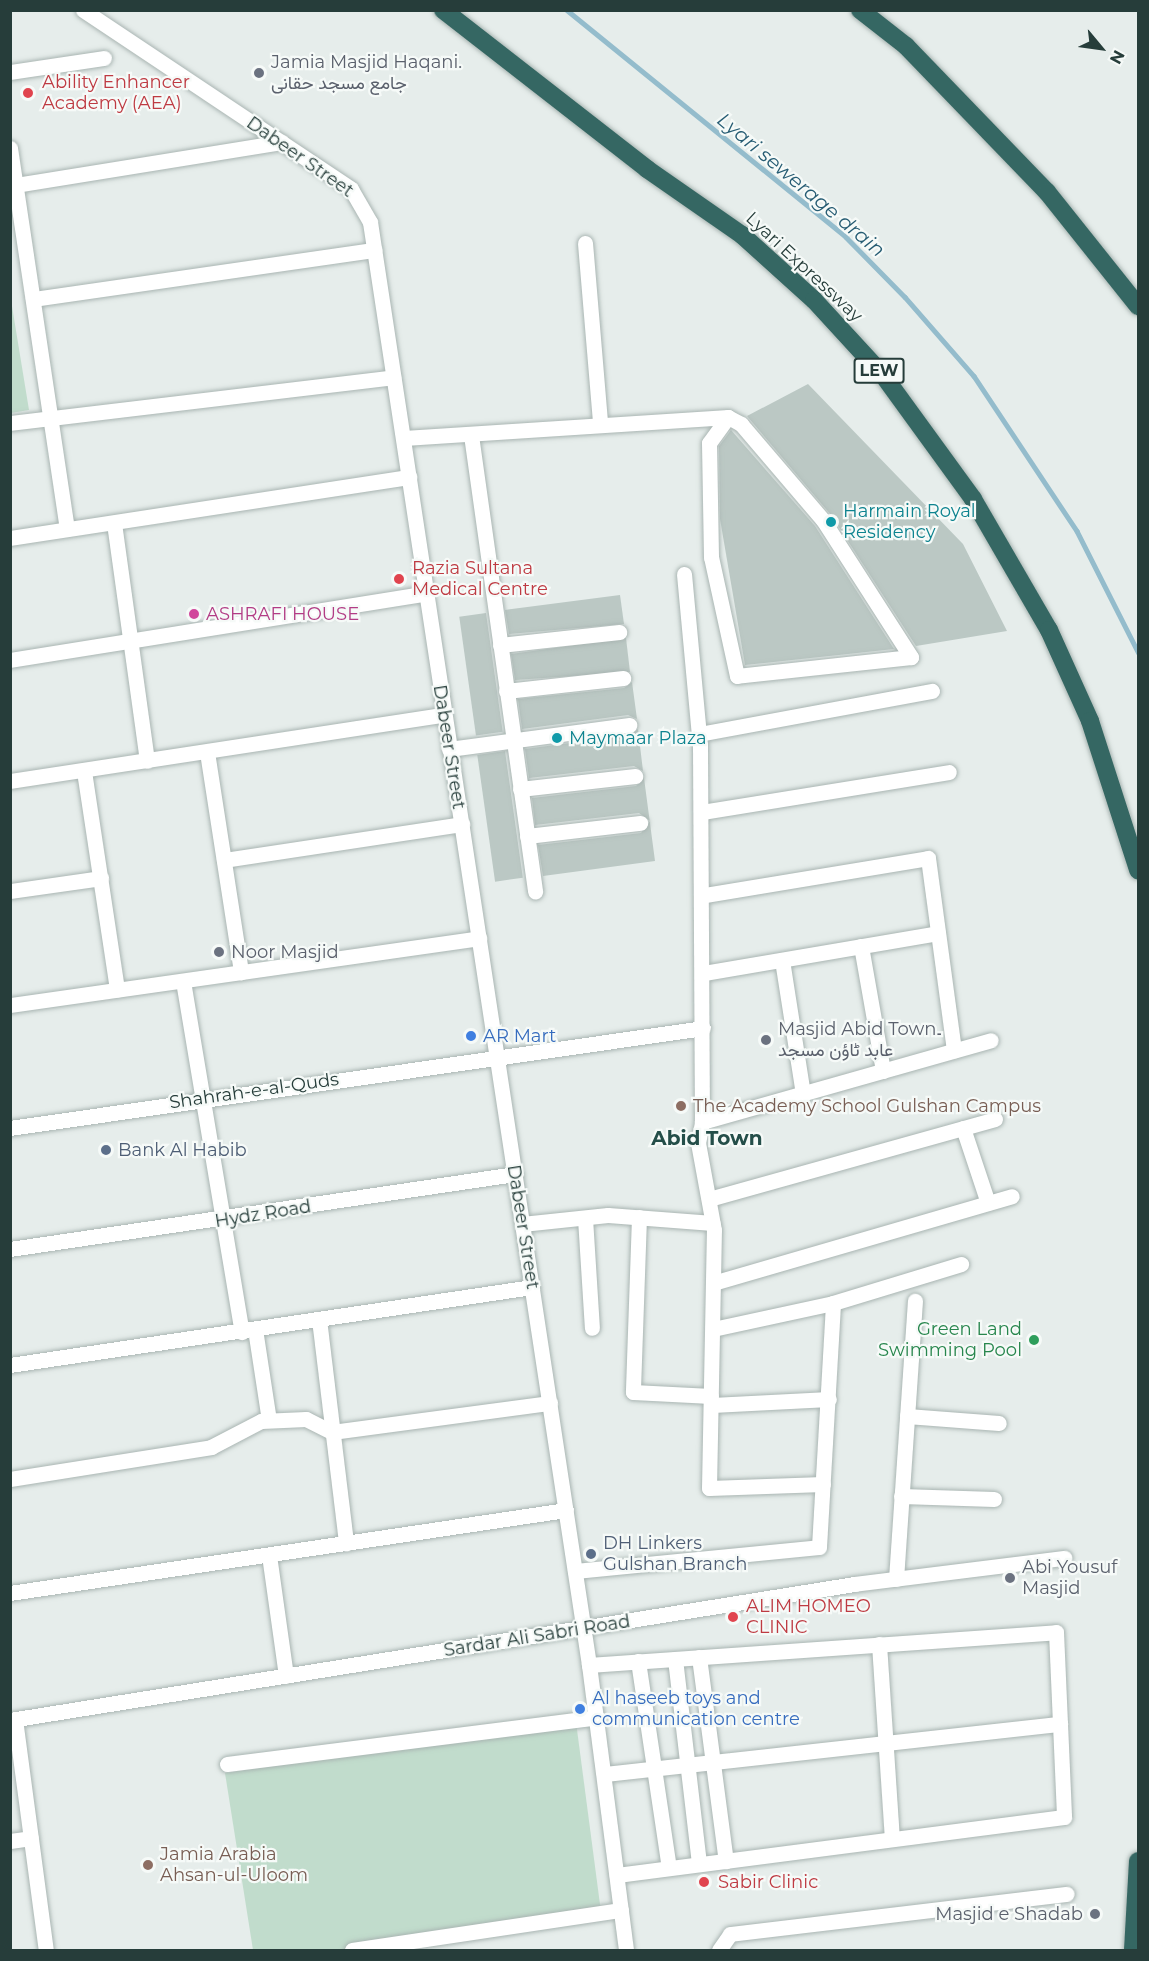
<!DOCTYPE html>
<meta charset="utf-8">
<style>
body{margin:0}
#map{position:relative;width:1149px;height:1961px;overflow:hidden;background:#e6edeb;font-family:Montserrat,Vazirmatn,sans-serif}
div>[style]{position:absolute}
.green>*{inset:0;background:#c1dccc}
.stream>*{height:4.5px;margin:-2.25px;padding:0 2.25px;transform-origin:2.25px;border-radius:2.25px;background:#94bccc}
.building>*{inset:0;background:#bbc8c4;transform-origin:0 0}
.roads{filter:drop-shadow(0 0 2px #a9b5b2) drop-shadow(0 0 2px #a9b5b2)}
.minor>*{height:15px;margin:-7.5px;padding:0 7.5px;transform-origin:7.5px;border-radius:7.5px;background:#fff}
.highway>*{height:18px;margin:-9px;padding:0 9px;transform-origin:9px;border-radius:9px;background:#356763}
.dots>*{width:16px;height:16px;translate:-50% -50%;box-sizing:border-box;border:3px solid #f6faf8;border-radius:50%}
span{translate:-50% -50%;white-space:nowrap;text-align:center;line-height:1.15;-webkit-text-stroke:4.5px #f6faf8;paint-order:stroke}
.shield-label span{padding:2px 4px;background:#f6faf8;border:2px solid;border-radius:4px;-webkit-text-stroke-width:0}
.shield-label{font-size:16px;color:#263d3a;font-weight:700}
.worship-label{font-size:18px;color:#5b616d}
.left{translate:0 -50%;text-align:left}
.right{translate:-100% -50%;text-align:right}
.health-label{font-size:18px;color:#be3a42}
.street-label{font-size:18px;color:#263d3a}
.culture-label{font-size:18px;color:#0d838f}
.hotel-label{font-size:18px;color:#b23c85}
.shop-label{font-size:18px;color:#366cbe}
.education-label{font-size:18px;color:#785e54}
.service-label{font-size:18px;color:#4e5e75}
.leisure-label{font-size:18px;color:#27864d}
.water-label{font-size:20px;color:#265c73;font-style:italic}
.neighbourhood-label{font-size:20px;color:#244e49;font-weight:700}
.frame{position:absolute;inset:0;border:12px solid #263d3a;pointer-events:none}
.north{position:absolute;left:1071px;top:18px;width:60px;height:60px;-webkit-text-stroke:4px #f6faf8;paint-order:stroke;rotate:119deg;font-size:16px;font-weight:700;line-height:24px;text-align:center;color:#263d3a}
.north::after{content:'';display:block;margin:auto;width:21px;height:27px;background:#263d3a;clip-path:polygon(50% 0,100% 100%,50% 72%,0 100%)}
</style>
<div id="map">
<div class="green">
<div style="clip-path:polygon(10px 294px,29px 410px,11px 413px,10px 413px)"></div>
<div style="clip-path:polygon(576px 1722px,601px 1912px,369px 1950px,253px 1950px,225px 1773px)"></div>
</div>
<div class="stream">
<div style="left:567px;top:10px;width:360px;rotate:39.1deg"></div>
<div style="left:846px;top:237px;width:84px;rotate:45.5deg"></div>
<div style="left:905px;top:297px;width:105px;rotate:48.9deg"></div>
<div style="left:974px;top:376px;width:186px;rotate:56.4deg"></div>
<div style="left:1077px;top:531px;width:136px;rotate:63.2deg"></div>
</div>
<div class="building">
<div style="clip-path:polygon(808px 384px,963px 544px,1007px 631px,916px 646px,831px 515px,747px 416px)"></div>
<div style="clip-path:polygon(731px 430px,815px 526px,894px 649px,745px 665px,720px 519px,719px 446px)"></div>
<div style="clip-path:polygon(620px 595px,624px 624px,509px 634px,505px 610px)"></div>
<div style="left:486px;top:613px;width:120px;height:27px;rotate:82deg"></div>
<div style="clip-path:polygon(626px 638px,630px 672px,515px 680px,511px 654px)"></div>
<div style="clip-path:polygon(632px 682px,637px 719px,628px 715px,522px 729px,518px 699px,624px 688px)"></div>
<div style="clip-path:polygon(638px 729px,643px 771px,634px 766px,529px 778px,525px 749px,630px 735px)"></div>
<div style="left:505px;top:751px;width:128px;height:28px;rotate:82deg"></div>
<div style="clip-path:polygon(644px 778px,655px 861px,543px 876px,538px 845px,641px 833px,650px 821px,639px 813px,535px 825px,532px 798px,636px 786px)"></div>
</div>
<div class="roads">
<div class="minor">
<div style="left:83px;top:10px;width:322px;rotate:33.7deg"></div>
<div style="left:351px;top:189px;width:38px;rotate:60deg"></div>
<div style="left:370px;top:222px;width:1460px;rotate:81.37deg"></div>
<div style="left:589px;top:1665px;width:287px;rotate:82.6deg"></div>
<div style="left:10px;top:72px;width:95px;rotate:-8.5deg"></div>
<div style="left:10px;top:148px;width:385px;rotate:81.5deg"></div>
<div style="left:16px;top:185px;width:269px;rotate:-9.2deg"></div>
<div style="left:585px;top:243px;width:181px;rotate:85.2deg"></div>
<div style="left:33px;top:299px;width:345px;rotate:-8.2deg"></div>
<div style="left:10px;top:423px;width:386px;rotate:-6.8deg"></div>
<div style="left:471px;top:435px;width:461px;rotate:82deg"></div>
<div style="left:404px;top:438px;width:325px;rotate:-3.7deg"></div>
<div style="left:728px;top:417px;width:15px;rotate:28deg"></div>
<div style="left:741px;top:424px;width:126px;rotate:49.5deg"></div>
<div style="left:823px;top:520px;width:163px;rotate:57.3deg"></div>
<div style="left:911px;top:657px;width:175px;rotate:173.8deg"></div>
<div style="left:737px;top:676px;width:122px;rotate:-102.3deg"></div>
<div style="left:711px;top:557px;width:114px;rotate:-91deg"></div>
<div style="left:709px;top:443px;width:32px;rotate:-54deg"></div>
<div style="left:114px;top:523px;width:240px;rotate:82.1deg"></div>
<div style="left:10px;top:538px;width:404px;rotate:-8.7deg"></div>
<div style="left:684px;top:574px;width:172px;rotate:84.7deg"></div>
<div style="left:700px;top:745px;width:377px;rotate:89.7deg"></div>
<div style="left:500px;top:645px;width:120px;rotate:-6.2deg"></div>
<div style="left:10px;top:660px;width:421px;rotate:-9.1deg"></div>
<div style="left:506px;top:691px;width:118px;rotate:-6.3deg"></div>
<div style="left:699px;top:734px;width:237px;rotate:-10.5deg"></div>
<div style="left:449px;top:749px;width:182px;rotate:-7.6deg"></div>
<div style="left:207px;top:752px;width:223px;rotate:81.2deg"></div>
<div style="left:84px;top:771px;width:221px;rotate:81.4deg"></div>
<div style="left:10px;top:781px;width:438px;rotate:-8.7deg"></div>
<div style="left:520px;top:789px;width:116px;rotate:-6.4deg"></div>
<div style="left:702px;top:812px;width:250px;rotate:-9.2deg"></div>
<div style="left:527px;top:836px;width:114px;rotate:-6.6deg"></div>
<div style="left:224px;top:860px;width:241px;rotate:-8.6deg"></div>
<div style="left:10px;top:891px;width:92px;rotate:-8.1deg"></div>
<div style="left:705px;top:895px;width:226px;rotate:-9.4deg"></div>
<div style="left:928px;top:858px;width:194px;rotate:82.3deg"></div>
<div style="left:861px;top:946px;width:127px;rotate:80deg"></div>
<div style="left:782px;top:960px;width:136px;rotate:81.1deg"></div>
<div style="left:704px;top:973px;width:237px;rotate:-9.7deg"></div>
<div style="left:183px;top:981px;width:356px;rotate:80.5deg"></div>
<div style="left:10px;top:1005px;width:474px;rotate:-8.1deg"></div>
<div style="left:10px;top:1128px;width:700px;rotate:-8.21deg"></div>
<div style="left:963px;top:1128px;width:79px;rotate:71.6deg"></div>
<div style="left:709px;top:1199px;width:297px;rotate:-15.6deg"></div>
<div style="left:639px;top:1217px;width:175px;rotate:92deg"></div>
<div style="left:633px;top:1392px;width:78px;rotate:2.9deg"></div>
<div style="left:585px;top:1218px;width:110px;rotate:86.4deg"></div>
<div style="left:522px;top:1224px;width:86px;rotate:-6deg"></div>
<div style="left:608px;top:1215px;width:105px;rotate:4.4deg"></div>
<div style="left:10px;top:1249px;width:511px;rotate:-8.45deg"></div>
<div style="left:713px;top:1283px;width:311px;rotate:-16.2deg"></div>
<div style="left:319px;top:1319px;width:226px;rotate:83.1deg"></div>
<div style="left:255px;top:1329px;width:92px;rotate:81.3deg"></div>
<div style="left:713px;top:1329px;width:123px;rotate:-12.2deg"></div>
<div style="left:833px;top:1303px;width:134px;rotate:-16.9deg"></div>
<div style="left:10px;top:1365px;width:528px;rotate:-8.5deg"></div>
<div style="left:712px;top:1405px;width:117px;rotate:-2.9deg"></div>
<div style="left:907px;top:1416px;width:92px;rotate:4.4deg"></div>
<div style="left:10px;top:1479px;width:204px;rotate:-9deg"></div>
<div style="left:211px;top:1447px;width:56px;rotate:-27.5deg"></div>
<div style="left:261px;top:1421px;width:45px;rotate:-2.5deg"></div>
<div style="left:306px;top:1419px;width:29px;rotate:27deg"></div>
<div style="left:332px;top:1432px;width:220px;rotate:-7.6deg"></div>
<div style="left:823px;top:1484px;width:114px;rotate:178deg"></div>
<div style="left:709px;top:1488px;width:258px;rotate:-88.9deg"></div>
<div style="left:714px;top:1230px;width:88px;rotate:-100.4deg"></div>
<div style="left:698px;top:1143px;width:21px;rotate:-79deg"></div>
<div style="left:702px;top:1122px;width:300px;rotate:-15.8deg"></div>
<div style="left:901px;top:1496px;width:93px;rotate:1.8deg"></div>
<div style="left:269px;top:1555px;width:122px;rotate:82deg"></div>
<div style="left:575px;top:1571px;width:245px;rotate:-5.6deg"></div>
<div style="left:819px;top:1547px;width:244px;rotate:-86.7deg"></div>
<div style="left:896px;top:1579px;width:279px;rotate:-86.1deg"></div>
<div style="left:10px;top:1593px;width:562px;rotate:-8.49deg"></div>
<div style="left:879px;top:1644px;width:195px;rotate:86.2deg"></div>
<div style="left:699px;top:1657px;width:206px;rotate:82.5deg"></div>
<div style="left:675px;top:1659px;width:206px;rotate:83.3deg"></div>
<div style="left:638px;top:1661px;width:209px;rotate:81.5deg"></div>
<div style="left:589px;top:1665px;width:468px;rotate:-4deg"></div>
<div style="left:1056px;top:1632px;width:185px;rotate:87.5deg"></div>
<div style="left:1064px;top:1817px;width:451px;rotate:172.6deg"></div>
<div style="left:15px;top:1719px;width:233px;rotate:82.4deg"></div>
<div style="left:10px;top:1720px;width:855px;rotate:-9.15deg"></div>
<div style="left:854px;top:1584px;width:212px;rotate:-7.1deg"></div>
<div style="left:227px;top:1764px;width:373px;rotate:-7.2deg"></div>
<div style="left:605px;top:1774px;width:458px;rotate:-6.3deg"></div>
<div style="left:10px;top:1841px;width:21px;rotate:-8deg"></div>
<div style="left:352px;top:1950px;width:272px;rotate:-8.5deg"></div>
<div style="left:719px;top:1950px;width:19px;rotate:-55deg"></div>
<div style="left:730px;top:1934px;width:339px;rotate:-6.8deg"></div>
</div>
<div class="highway">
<div style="left:443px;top:10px;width:259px;rotate:37.9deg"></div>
<div style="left:647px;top:169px;width:116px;rotate:34.8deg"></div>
<div style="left:742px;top:235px;width:97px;rotate:42.1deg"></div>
<div style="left:814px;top:300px;width:102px;rotate:47.4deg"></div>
<div style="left:883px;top:375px;width:153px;rotate:54deg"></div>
<div style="left:973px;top:499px;width:151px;rotate:59.9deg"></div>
<div style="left:1049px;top:630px;width:100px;rotate:65.7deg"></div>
<div style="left:1090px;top:721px;width:157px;rotate:72.1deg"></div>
<div style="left:860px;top:10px;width:58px;rotate:38deg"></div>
<div style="left:906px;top:46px;width:203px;rotate:46deg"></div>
<div style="left:1047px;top:192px;width:146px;rotate:51.4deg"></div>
<div style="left:1133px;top:1950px;width:89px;rotate:-86.8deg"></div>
</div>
</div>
<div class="dots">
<div style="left:259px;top:73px;background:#6b7280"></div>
<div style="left:28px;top:93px;background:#e0444e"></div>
<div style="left:831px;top:522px;background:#0f9aa8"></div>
<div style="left:399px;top:579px;background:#e0444e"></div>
<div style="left:194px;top:614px;background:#d1479c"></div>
<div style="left:557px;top:738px;background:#0f9aa8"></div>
<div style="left:219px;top:952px;background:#6b7280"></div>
<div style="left:471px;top:1036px;background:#3f7fe0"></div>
<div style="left:766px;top:1040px;background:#6b7280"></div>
<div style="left:681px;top:1106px;background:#8d6e63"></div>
<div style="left:106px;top:1150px;background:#5c6f8a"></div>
<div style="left:1034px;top:1340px;background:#2e9e5b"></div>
<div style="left:591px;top:1554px;background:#5c6f8a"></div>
<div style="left:1010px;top:1578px;background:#6b7280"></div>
<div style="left:733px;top:1617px;background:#e0444e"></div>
<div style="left:580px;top:1709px;background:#3f7fe0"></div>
<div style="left:148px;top:1865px;background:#8d6e63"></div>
<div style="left:704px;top:1882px;background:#e0444e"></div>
<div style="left:1095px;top:1914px;background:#6b7280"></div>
</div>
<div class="shield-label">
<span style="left:879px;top:371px">LEW</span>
</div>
<div class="worship-label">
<span class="left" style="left:271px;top:73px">Jamia Masjid Haqani.<br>جامع مسجد حقانی</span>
<span class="left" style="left:231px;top:952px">Noor Masjid</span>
<span class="left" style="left:778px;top:1040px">Masjid Abid Town۔<br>عابد ٹاؤن مسجد</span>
<span class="left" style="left:1022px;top:1578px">Abi Yousuf<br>Masjid</span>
<span class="right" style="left:1083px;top:1914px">Masjid e Shadab</span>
</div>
<div class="health-label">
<span class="left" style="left:42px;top:93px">Ability Enhancer<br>Academy (AEA)</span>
<span class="left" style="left:412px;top:579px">Razia Sultana<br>Medical Centre</span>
<span class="left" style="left:746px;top:1617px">ALIM HOMEO<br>CLINIC</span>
<span class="left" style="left:718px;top:1882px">Sabir Clinic</span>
</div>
<div class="street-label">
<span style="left:300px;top:157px;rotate:35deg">Dabeer Street</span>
<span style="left:804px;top:267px;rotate:43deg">Lyari Expressway</span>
<span style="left:449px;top:747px;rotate:81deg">Dabeer Street</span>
<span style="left:254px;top:1091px;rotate:-8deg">Shahrah-e-al-Quds</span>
<span style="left:263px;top:1214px;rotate:-9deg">Hydz Road</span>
<span style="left:523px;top:1227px;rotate:81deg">Dabeer Street</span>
<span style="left:537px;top:1636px;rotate:-9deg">Sardar Ali Sabri Road</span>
</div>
<div class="culture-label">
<span class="left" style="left:843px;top:522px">Harmain Royal<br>Residency</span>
<span class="left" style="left:569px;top:738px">Maymaar Plaza</span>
</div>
<div class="hotel-label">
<span class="left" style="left:206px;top:614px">ASHRAFI HOUSE</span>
</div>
<div class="shop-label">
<span class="left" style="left:483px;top:1036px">AR Mart</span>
<span class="left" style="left:592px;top:1709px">Al haseeb toys and<br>communication centre</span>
</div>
<div class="education-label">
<span class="left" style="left:693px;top:1106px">The Academy School Gulshan Campus</span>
<span class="left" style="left:160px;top:1865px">Jamia Arabia<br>Ahsan-ul-Uloom</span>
</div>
<div class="service-label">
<span class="left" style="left:118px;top:1150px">Bank Al Habib</span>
<span class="left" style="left:603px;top:1554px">DH Linkers<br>Gulshan Branch</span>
</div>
<div class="leisure-label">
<span class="right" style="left:1022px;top:1340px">Green Land<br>Swimming Pool</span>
</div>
<div class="water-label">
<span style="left:801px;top:185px;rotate:40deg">Lyari sewerage drain</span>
</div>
<div class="neighbourhood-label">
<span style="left:707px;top:1138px">Abid Town</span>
</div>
<div class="frame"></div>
<div class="north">N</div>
</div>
